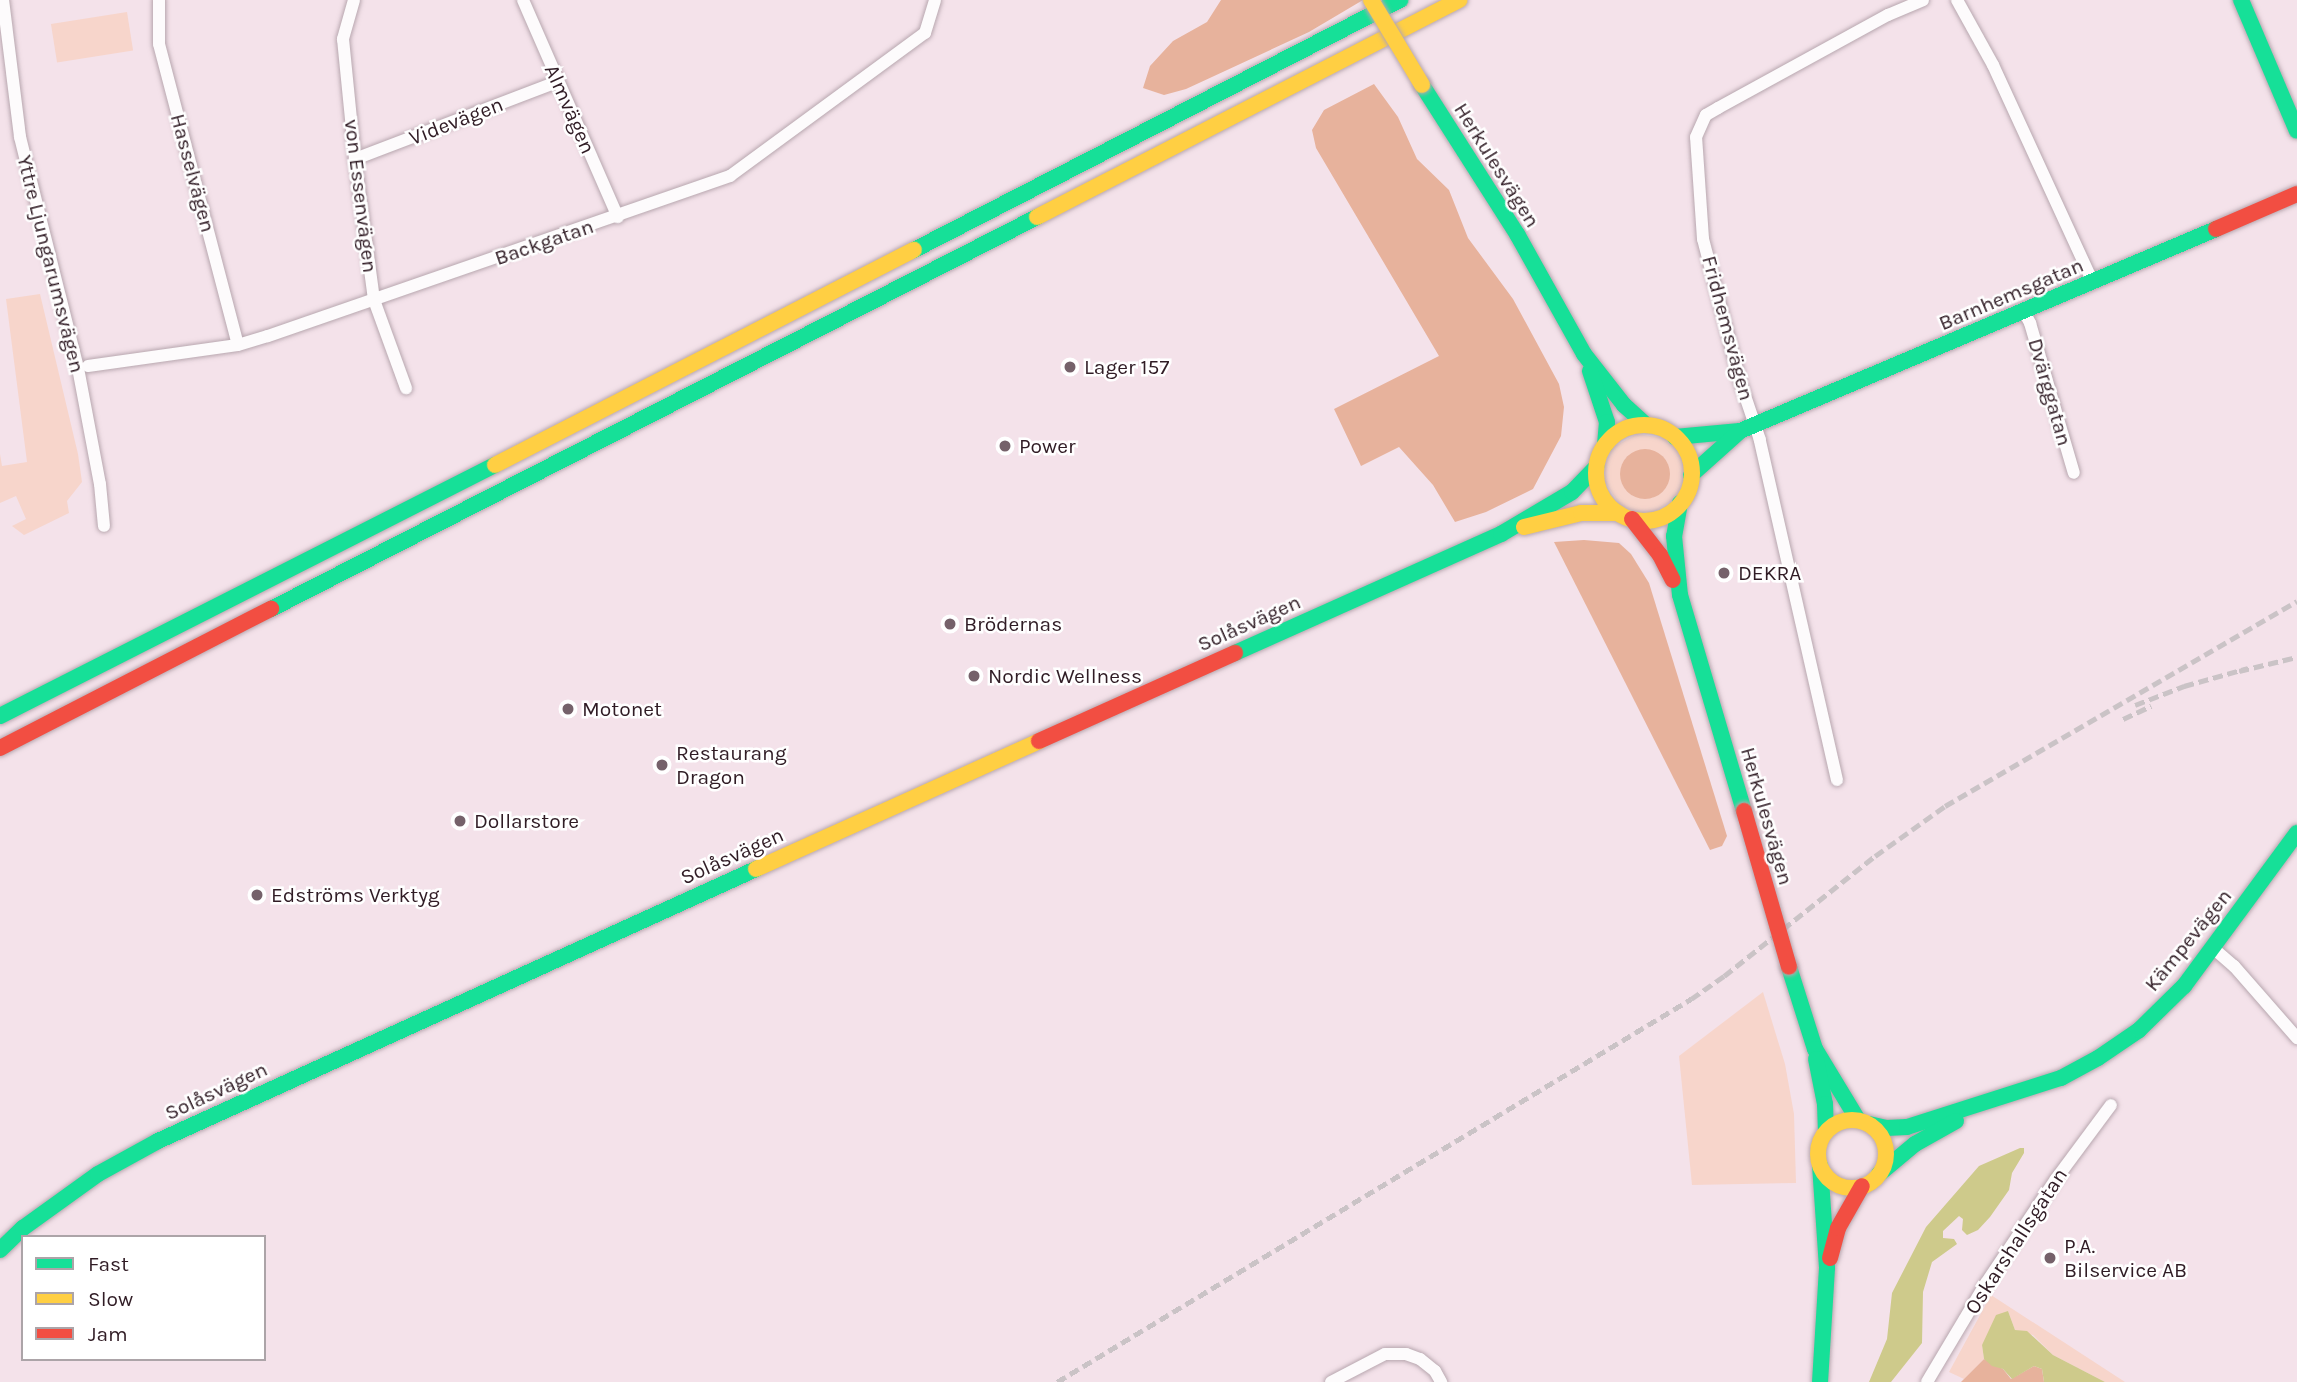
<!DOCTYPE html>
<meta charset="utf-8">
<style>
body{margin:0}
#map{position:relative;width:2297px;height:1382px;overflow:hidden;background:#f4e2ea;font-family:Karla,sans-serif}
div>[style]{position:absolute}
.green>*{inset:0;background:#f7d5cb;transform-origin:0 0}
.forest>*{inset:0;background:#e7b29c}
.round{border-radius:50%}
.water>*{inset:0;background:#ceca8b}
.roads{filter:drop-shadow(0 0 2px #b8a7af) drop-shadow(0 0 2px #b8a7af)}
.street>*{height:12px;margin:-6px;padding:0 6px;transform-origin:6px;border-radius:6px;background:#fdfbfc}
.fast>*{height:16px;margin:-8px;padding:0 8px;transform-origin:8px;border-radius:8px;background:#16e098}
.slow>*{height:16px;margin:-8px;padding:0 8px;transform-origin:8px;border-radius:8px;background:#ffcf43}
.slow>.ring{margin:-8px;padding:0;box-sizing:content-box;background:none;border:16px solid #ffcf43;border-radius:50%}
.jam>*{height:16px;margin:-8px;padding:0 8px;transform-origin:8px;border-radius:8px;background:#f24e42}
.rail>*{height:4.5px;margin-top:-2.25px;transform-origin:0;background:repeating-linear-gradient(90deg,#cac3c6 0 10px,transparent 0 15px)}
.bridges{filter:drop-shadow(0 0 2px #b8a7af) drop-shadow(0 0 2px #b8a7af)}
.slow-bridge>*{height:16px;margin:-8px;padding:0 8px;transform-origin:8px;border-radius:8px;background:#ffcf43}
.jam-bridge>*{height:16px;margin:-8px;padding:0 8px;transform-origin:8px;border-radius:8px;background:#f24e42}
.dots>*{width:19px;height:19px;translate:-50% -50%;box-sizing:border-box;border:4px solid #fff;border-radius:50%}
span{translate:-50% -50%;white-space:nowrap;text-align:center;line-height:1.15;-webkit-text-stroke:5px #fff;paint-order:stroke}
.street-label{font-size:21px;color:#301c25}
.poi-label{font-size:21px;color:#301c25}
.left{translate:0 -50%;text-align:left}
.legend{position:absolute;left:21px;top:1235px;width:245px;height:126px;box-sizing:border-box;background:#fff;border:2px solid #aca4a8;margin:0;padding:9px 12px;list-style:none;font-size:21px;color:#301c25}
.legend li{display:flex;align-items:center;gap:14px;height:35px}
.legend b{width:35px;border:2px solid #aca4a8}
</style>
<div id="map">
<div class="green">
<div style="left:127px;top:12px;width:39px;height:77px;rotate:81deg"></div>
<div style="clip-path:polygon(40px 294px,78px 454px,82px 482px,67px 501px,69px 513px,24px 535px,12px 526px,26px 519px,16px 496px,0 503px,0 454px,2px 466px,27px 462px,6px 299px)"></div>
<div style="clip-path:polygon(evenodd,1637px 434px,1664px 438px,1677px 449px,1684px 465px,1683px 482px,1676px 498px,1654px 512px,1637px 513px,1620px 505px,1605px 482px,1605px 464px,1613px 447px,1637px 434px,1636px 451px,1667px 463px,1669px 478px,1663px 491px,1652px 498px,1633px 496px,1621px 480px,1625px 459px,1636px 451px)"></div>
<div style="clip-path:polygon(1763px 992px,1785px 1064px,1794px 1114px,1796px 1183px,1692px 1185px,1679px 1056px)"></div>
<div style="clip-path:polygon(1991px 1295px,2125px 1382px,2105px 1382px,2053px 1355px,2033px 1335px,2015px 1330px,2008px 1311px,1982px 1345px,1984px 1359px,1964px 1379px,1949px 1372px)"></div>
</div>
<div class="forest">
<div style="clip-path:polygon(1221px 0,1363px 0,1309px 32px,1186px 89px,1164px 95px,1143px 88px,1150px 66px,1173px 41px,1207px 22px)"></div>
<div style="clip-path:polygon(1374px 84px,1398px 117px,1417px 159px,1449px 190px,1468px 238px,1513px 299px,1559px 384px,1564px 407px,1561px 436px,1533px 489px,1486px 512px,1455px 522px,1433px 485px,1399px 447px,1361px 466px,1334px 409px,1439px 356px,1316px 148px,1312px 130px,1324px 110px)"></div>
<div class="round" style="left:1620px;top:449px;width:50px;height:50px"></div>
<div style="clip-path:polygon(1584px 540px,1619px 543px,1631px 554px,1649px 583px,1727px 836px,1722px 846px,1710px 850px,1554px 542px)"></div>
<div style="clip-path:polygon(1984px 1359px,2003px 1369px,2011px 1379px,2034px 1366px,2042px 1369px,2044px 1382px,1961px 1382px)"></div>
</div>
<div class="water">
<div style="clip-path:polygon(2020px 1148px,2024px 1148px,2024px 1153px,2012px 1173px,2009px 1190px,1990px 1217px,1978px 1230px,1967px 1235px,1962px 1230px,1963px 1219px,1959px 1216px,1943px 1231px,1943px 1238px,1954px 1239px,1957px 1244px,1932px 1262px,1923px 1292px,1922px 1343px,1891px 1382px,1869px 1382px,1887px 1339px,1892px 1293px,1926px 1227px,1979px 1166px)"></div>
<div style="clip-path:polygon(2008px 1311px,2015px 1330px,2027px 1331px,2053px 1355px,2105px 1382px,2044px 1382px,2042px 1369px,2034px 1366px,2012px 1379px,2003px 1369px,1992px 1366px,1984px 1359px,1982px 1345px,1996px 1315px)"></div>
</div>
<div class="roads">
<div class="street">
<div style="left:3px;top:0;width:138px;rotate:82.9deg"></div>
<div style="left:20px;top:137px;width:238px;rotate:75.9deg"></div>
<div style="left:78px;top:368px;width:118px;rotate:79.3deg"></div>
<div style="left:100px;top:484px;width:42px;rotate:84.6deg"></div>
<div style="left:159px;top:0;width:44px;rotate:90deg"></div>
<div style="left:159px;top:44px;width:311px;rotate:75.3deg"></div>
<div style="left:354px;top:0;width:41px;rotate:105.8deg"></div>
<div style="left:343px;top:39px;width:121px;rotate:84.3deg"></div>
<div style="left:355px;top:159px;width:142px;rotate:82.3deg"></div>
<div style="left:374px;top:300px;width:94px;rotate:70deg"></div>
<div style="left:523px;top:0;width:237px;rotate:66.4deg"></div>
<div style="left:1957px;top:0;width:74px;rotate:61deg"></div>
<div style="left:1993px;top:65px;width:239px;rotate:65.3deg"></div>
<div style="left:355px;top:159px;width:216px;rotate:-20.9deg"></div>
<div style="left:2024px;top:312px;width:13px;rotate:61deg"></div>
<div style="left:2030px;top:323px;width:156px;rotate:73.7deg"></div>
<div style="left:88px;top:366px;width:151px;rotate:-8deg"></div>
<div style="left:238px;top:345px;width:31px;rotate:-17deg"></div>
<div style="left:268px;top:336px;width:489px;rotate:-19.1deg"></div>
<div style="left:730px;top:176px;width:242px;rotate:-36.3deg"></div>
<div style="left:925px;top:33px;width:34px;rotate:-73deg"></div>
<div style="left:1837px;top:780px;width:349px;rotate:-102.8deg"></div>
<div style="left:1760px;top:440px;width:62px;rotate:-108.7deg"></div>
<div style="left:1740px;top:381px;width:147px;rotate:-104.6deg"></div>
<div style="left:1703px;top:239px;width:102px;rotate:-93.9deg"></div>
<div style="left:1696px;top:137px;width:24px;rotate:-66deg"></div>
<div style="left:1706px;top:115px;width:14px;rotate:-30deg"></div>
<div style="left:1718px;top:108px;width:194px;rotate:-28.7deg"></div>
<div style="left:1888px;top:15px;width:38px;rotate:-23deg"></div>
<div style="left:2213px;top:948px;width:28px;rotate:41deg"></div>
<div style="left:2234px;top:966px;width:96px;rotate:48.8deg"></div>
<div style="left:1331px;top:1382px;width:61px;rotate:-27.4deg"></div>
<div style="left:1385px;top:1354px;width:21px"></div>
<div style="left:1406px;top:1354px;width:15px;rotate:20deg"></div>
<div style="left:1420px;top:1359px;width:19px;rotate:39deg"></div>
<div style="left:1435px;top:1371px;width:13px;rotate:61deg"></div>
<div style="left:1927px;top:1382px;width:115px;rotate:-59.2deg"></div>
<div style="left:1986px;top:1283px;width:125px;rotate:-56.1deg"></div>
<div style="left:2056px;top:1179px;width:92px;rotate:-53.4deg"></div>
</div>
<div class="fast">
<div style="left:2241px;top:0;width:142px;rotate:66.9deg"></div>
<div style="left:1422px;top:85px;width:177px;rotate:57.5deg"></div>
<div style="left:1517px;top:234px;width:137px;rotate:60.8deg"></div>
<div style="left:1584px;top:354px;width:65px;rotate:51.9deg"></div>
<div style="left:1624px;top:405px;width:30px;rotate:42deg"></div>
<div style="left:914px;top:250px;width:547px;rotate:-27.22deg"></div>
<div style="left:1590px;top:371px;width:54px;rotate:71.6deg"></div>
<div style="left:1607px;top:422px;width:23px;rotate:95deg"></div>
<div style="left:1675px;top:437px;width:65px;rotate:-5.3deg"></div>
<div style="left:1740px;top:431px;width:517px;rotate:-22.99deg"></div>
<div style="left:1691px;top:475px;width:66px;rotate:-41.9deg"></div>
<div style="left:1680px;top:503px;width:34px;rotate:100deg"></div>
<div style="left:1674px;top:536px;width:59px;rotate:84.2deg"></div>
<div style="left:1680px;top:595px;width:225px;rotate:73.5deg"></div>
<div style="left:271px;top:609px;width:860px;rotate:-27.1deg"></div>
<div style="left:1235px;top:653px;width:291px;rotate:-24.1deg"></div>
<div style="left:1501px;top:534px;width:82px;rotate:-30.6deg"></div>
<div style="left:1572px;top:492px;width:35px;rotate:-46deg"></div>
<div style="left:0;top:716px;width:555px;rotate:-26.89deg"></div>
<div style="left:1789px;top:967px;width:86px;rotate:72.4deg"></div>
<div style="left:1815px;top:1049px;width:83px;rotate:58.8deg"></div>
<div style="left:1816px;top:1059px;width:46px;rotate:78.7deg"></div>
<div style="left:1825px;top:1104px;width:27px;rotate:88deg"></div>
<div style="left:1869px;top:1124px;width:17px;rotate:13deg"></div>
<div style="left:1886px;top:1128px;width:21px;rotate:-3deg"></div>
<div style="left:1907px;top:1127px;width:162px;rotate:-17.7deg"></div>
<div style="left:2061px;top:1078px;width:42px;rotate:-28.4deg"></div>
<div style="left:2098px;top:1058px;width:50px;rotate:-34.3deg"></div>
<div style="left:2139px;top:1030px;width:63px;rotate:-44.4deg"></div>
<div style="left:2184px;top:986px;width:190px;rotate:-53.6deg"></div>
<div style="left:1820px;top:1165px;width:103px;rotate:86.1deg"></div>
<div style="left:1827px;top:1268px;width:114px;rotate:93.5deg"></div>
<div style="left:1879px;top:1174px;width:47px;rotate:-39.8deg"></div>
<div style="left:1915px;top:1144px;width:47px;rotate:-29.3deg"></div>
<div style="left:0;top:1250px;width:32px;rotate:-44deg"></div>
<div style="left:23px;top:1228px;width:92px;rotate:-35.8deg"></div>
<div style="left:98px;top:1174px;width:68px;rotate:-28.8deg"></div>
<div style="left:158px;top:1141px;width:657px;rotate:-24.46deg"></div>
</div>
<div class="slow">
<div style="left:1037px;top:217px;width:475px;rotate:-27.2deg"></div>
<div class="ring" style="left:1596px;top:425px;width:80px;height:80px"></div>
<div style="left:495px;top:465px;width:471px;rotate:-27.2deg"></div>
<div style="left:1524px;top:527px;width:59px;rotate:-13.8deg"></div>
<div style="left:1581px;top:513px;width:37px"></div>
<div style="left:756px;top:869px;width:311px;rotate:-24.3deg"></div>
<div class="ring" style="left:1818px;top:1120px;width:52px;height:52px"></div>
</div>
<div class="jam">
<div style="left:2216px;top:229px;width:88px;rotate:-23.4deg"></div>
<div style="left:1632px;top:519px;width:46px;rotate:52.1deg"></div>
<div style="left:1660px;top:555px;width:28px;rotate:63deg"></div>
<div style="left:1039px;top:741px;width:215px;rotate:-24.2deg"></div>
<div style="left:0;top:748px;width:305px;rotate:-27.2deg"></div>
<div style="left:1830px;top:1258px;width:31px;rotate:-75deg"></div>
<div style="left:1838px;top:1228px;width:48px;rotate:-60.3deg"></div>
</div>
</div>
<div class="rail">
<div style="left:2239px;top:671px;width:60px;rotate:-13.6deg"></div>
<div style="left:2135px;top:705px;width:53px;rotate:-21.2deg"></div>
<div style="left:2184px;top:686px;width:66px;rotate:-15.7deg"></div>
<div style="left:2123px;top:719px;width:31px;rotate:-25deg"></div>
<div style="left:1057px;top:1382px;width:741px;rotate:-31.14deg"></div>
<div style="left:1691px;top:999px;width:40px;rotate:-34.9deg"></div>
<div style="left:1724px;top:976px;width:193px;rotate:-38.5deg"></div>
<div style="left:1875px;top:856px;width:86px;rotate:-35.5deg"></div>
<div style="left:1945px;top:806px;width:407px;rotate:-30.2deg"></div>
</div>
<div class="bridges">
<div class="slow-bridge">
<div style="left:1371px;top:0;width:99px;rotate:59deg"></div>
</div>
<div class="jam-bridge">
<div style="left:1744px;top:811px;width:162px;rotate:73.9deg"></div>
</div>
</div>
<div class="dots">
<div style="left:1070px;top:367px;background:#75616a"></div>
<div style="left:1005px;top:446px;background:#75616a"></div>
<div style="left:1724px;top:573px;background:#75616a"></div>
<div style="left:950px;top:624px;background:#75616a"></div>
<div style="left:974px;top:676px;background:#75616a"></div>
<div style="left:568px;top:709px;background:#75616a"></div>
<div style="left:662px;top:765px;background:#75616a"></div>
<div style="left:460px;top:821px;background:#75616a"></div>
<div style="left:257px;top:895px;background:#75616a"></div>
<div style="left:2050px;top:1258px;background:#75616a"></div>
</div>
<div class="street-label">
<span style="left:570px;top:109px;rotate:66deg">Almvägen</span>
<span style="left:456px;top:121px;rotate:-21deg">Videvägen</span>
<span style="left:1497px;top:165px;rotate:58deg">Herkulesvägen</span>
<span style="left:193px;top:173px;rotate:75deg">Hasselvägen</span>
<span style="left:361px;top:196px;rotate:83deg">von Essenvägen</span>
<span style="left:544px;top:242px;rotate:-19deg">Backgatan</span>
<span style="left:51px;top:264px;rotate:76deg">Yttre Ljungarumsvägen</span>
<span style="left:2011px;top:294px;rotate:-23deg">Barnhemsgatan</span>
<span style="left:1728px;top:328px;rotate:75deg">Fridhemsvägen</span>
<span style="left:2050px;top:392px;rotate:74deg">Dvärggatan</span>
<span style="left:1249px;top:623px;rotate:-24deg">Solåsvägen</span>
<span style="left:1767px;top:816px;rotate:74deg">Herkulesvägen</span>
<span style="left:732px;top:856px;rotate:-24deg">Solåsvägen</span>
<span style="left:2188px;top:940px;rotate:-51deg">Kämpevägen</span>
<span style="left:216px;top:1091px;rotate:-25deg">Solåsvägen</span>
<span style="left:2016px;top:1241px;rotate:-57deg">Oskarshallsgatan</span>
</div>
<div class="poi-label">
<span class="left" style="left:1084px;top:367px">Lager 157</span>
<span class="left" style="left:1019px;top:446px">Power</span>
<span class="left" style="left:1738px;top:573px">DEKRA</span>
<span class="left" style="left:964px;top:624px">Brödernas</span>
<span class="left" style="left:988px;top:676px">Nordic Wellness</span>
<span class="left" style="left:582px;top:709px">Motonet</span>
<span class="left" style="left:676px;top:765px">Restaurang<br>Dragon</span>
<span class="left" style="left:474px;top:821px">Dollarstore</span>
<span class="left" style="left:271px;top:895px">Edströms Verktyg</span>
<span class="left" style="left:2064px;top:1258px">P.A.<br>Bilservice AB</span>
</div>
<ul class="legend">
<li><b style="height:9px;background:#16e098"></b>Fast</li>
<li><b style="height:9px;background:#ffcf43"></b>Slow</li>
<li><b style="height:9px;background:#f24e42"></b>Jam</li>
</ul>
</div>
